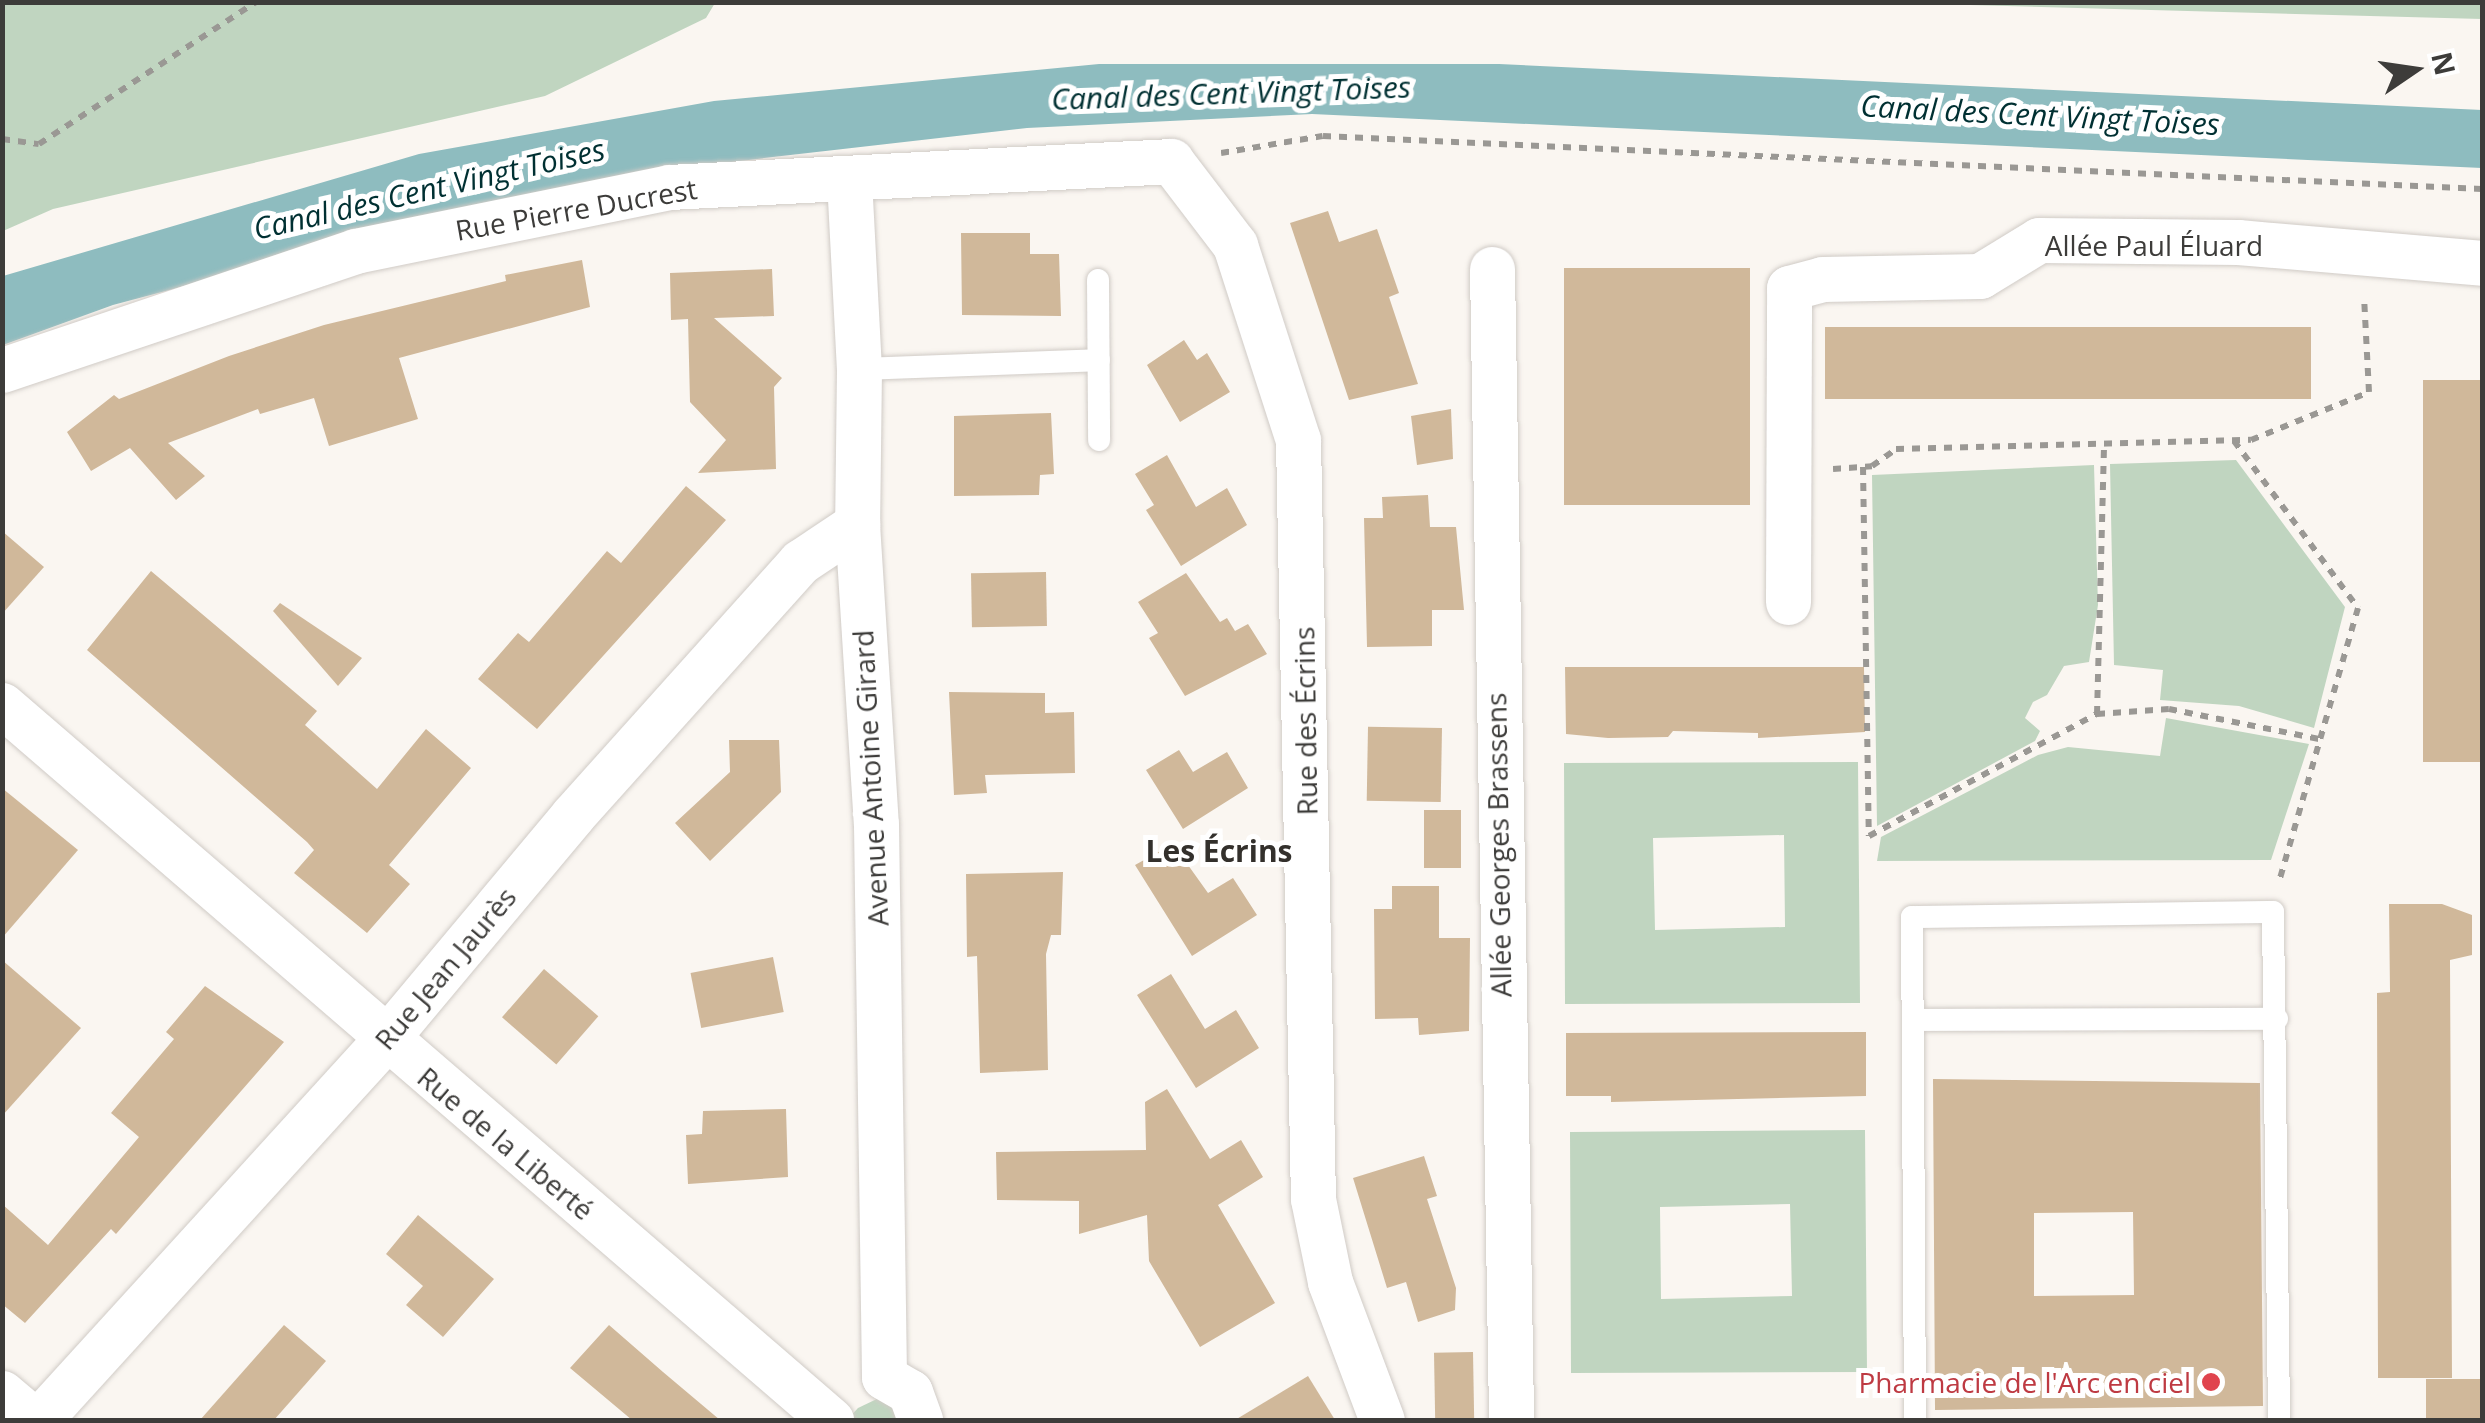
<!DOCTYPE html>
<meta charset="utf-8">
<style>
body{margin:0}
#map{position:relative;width:2485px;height:1423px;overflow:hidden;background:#faf6f1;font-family:"Open Sans",sans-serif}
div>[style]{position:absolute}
.green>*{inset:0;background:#c0d5c0}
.water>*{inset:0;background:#8ebcbf}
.building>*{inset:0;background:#d0b89a;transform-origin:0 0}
.path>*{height:6px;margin-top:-3px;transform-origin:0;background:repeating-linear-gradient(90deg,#9a9894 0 8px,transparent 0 16px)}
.roads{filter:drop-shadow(0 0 2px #d0cbc6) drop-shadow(0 0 2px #d0cbc6)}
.service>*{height:22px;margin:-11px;padding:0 11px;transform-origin:11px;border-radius:11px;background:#fff}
.minor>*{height:45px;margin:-22.5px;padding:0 22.5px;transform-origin:22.5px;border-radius:22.5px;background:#fff}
.dots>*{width:28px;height:28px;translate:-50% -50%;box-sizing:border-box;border:5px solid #fff;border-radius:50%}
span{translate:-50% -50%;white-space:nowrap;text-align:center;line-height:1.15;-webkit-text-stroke:10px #fff;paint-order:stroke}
.street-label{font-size:28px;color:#3d3c3a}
.health-label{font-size:28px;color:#be3a42}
.right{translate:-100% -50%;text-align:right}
.water-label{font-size:30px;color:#003032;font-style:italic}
.neighbourhood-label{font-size:30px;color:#33302c;font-weight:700}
.frame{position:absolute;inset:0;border:5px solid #3d3c3a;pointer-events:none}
.north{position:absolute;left:2365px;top:20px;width:100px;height:100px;-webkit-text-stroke:8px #fff;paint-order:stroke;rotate:77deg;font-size:28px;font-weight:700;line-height:40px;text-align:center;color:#3d3c3a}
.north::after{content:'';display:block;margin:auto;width:35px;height:45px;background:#3d3c3a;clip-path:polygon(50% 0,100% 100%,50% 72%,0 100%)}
</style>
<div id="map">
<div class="green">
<div style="clip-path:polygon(3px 2px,715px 2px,715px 3px,706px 18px,545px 96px,53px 209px,3px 231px)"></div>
<div style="clip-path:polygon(2482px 2px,2482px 19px,1897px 3px,1897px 2px)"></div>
<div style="clip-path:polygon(2236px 460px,2345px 607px,2314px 728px,2239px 706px,2160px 700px,2163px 670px,2114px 665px,2110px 464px)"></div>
<div style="clip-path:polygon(2094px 465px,2098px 605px,2089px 662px,2064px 666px,2047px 695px,2033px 702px,2025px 718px,2040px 731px,2035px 741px,1877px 826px,1872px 475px)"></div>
<div style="clip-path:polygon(2166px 718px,2309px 744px,2271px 860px,1877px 861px,1881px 837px,2038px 755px,2068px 747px,2160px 756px)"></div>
<div style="clip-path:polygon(evenodd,1858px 762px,1860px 1003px,1565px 1004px,1564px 763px,1858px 762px,1784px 835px,1785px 927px,1655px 930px,1653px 838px,1784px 835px)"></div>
<div style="clip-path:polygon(evenodd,1865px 1130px,1867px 1372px,1571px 1373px,1570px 1132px,1865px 1130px,1790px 1204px,1792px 1296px,1661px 1299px,1660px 1207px,1790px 1204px)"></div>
<div style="clip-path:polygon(881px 1397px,909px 1420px,847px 1420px,858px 1408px)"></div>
</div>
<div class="water">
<div style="clip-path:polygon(1099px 64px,1499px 64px,2482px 110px,2482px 168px,1312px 114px,1027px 128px,678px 168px,373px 236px,113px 305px,3px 345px,3px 276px,419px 154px,714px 101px)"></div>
</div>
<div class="building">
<div style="clip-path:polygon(1328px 211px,1339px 242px,1377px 229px,1399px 293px,1389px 297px,1418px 384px,1349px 400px,1290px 223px)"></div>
<div style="clip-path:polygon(961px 233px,1030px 233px,1030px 254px,1059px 254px,1061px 316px,962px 315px)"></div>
<div style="clip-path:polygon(582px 260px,590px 307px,399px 358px,418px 419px,329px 446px,314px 398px,260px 414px,258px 409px,168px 443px,205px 476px,176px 500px,130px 448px,91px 471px,67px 432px,114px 395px,119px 399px,229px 356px,324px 325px,506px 281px,505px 275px)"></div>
<div style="left:1564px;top:268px;width:186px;height:237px"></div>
<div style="clip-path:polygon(772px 269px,774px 316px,714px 318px,782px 378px,774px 387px,776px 469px,698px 473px,726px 440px,690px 402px,688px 319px,671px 320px,670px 273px)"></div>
<div style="left:1825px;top:327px;width:486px;height:72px"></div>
<div style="clip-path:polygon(1184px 340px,1197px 360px,1207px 353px,1230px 392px,1180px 422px,1147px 365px)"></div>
<div style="left:2482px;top:380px;width:382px;height:59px;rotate:90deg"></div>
<div style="clip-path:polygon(1451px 409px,1453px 459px,1417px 465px,1411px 416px)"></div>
<div style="clip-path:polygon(1051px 413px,1054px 474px,1040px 475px,1039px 495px,954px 496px,954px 416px)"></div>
<div style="clip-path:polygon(1167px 455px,1196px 507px,1227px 488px,1247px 525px,1181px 566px,1146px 510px,1154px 505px,1135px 474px)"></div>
<div style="clip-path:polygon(686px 486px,726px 520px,537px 729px,478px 679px,518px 633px,529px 642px,607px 551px,621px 563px)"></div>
<div style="clip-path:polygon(1428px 495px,1430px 527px,1456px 527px,1464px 610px,1432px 610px,1432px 646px,1367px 647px,1364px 518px,1383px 518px,1382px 497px)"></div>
<div style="clip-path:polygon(2px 531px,44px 567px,2px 614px)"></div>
<div style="clip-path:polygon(151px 571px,317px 711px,305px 725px,377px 789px,426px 729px,471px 768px,389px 865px,410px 884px,367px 933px,294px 873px,314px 850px,307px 842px,87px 650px)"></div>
<div style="left:1046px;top:572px;width:54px;height:75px;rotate:89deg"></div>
<div style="clip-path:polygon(1186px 573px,1220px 622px,1227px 618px,1235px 631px,1248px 624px,1267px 654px,1185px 696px,1149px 638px,1158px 633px,1138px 602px)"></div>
<div style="clip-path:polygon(280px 603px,362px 658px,338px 686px,273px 611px)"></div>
<div style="clip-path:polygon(1565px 667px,1864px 667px,1865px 732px,1758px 738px,1758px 733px,1673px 731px,1668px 737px,1608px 738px,1566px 734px)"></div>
<div style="clip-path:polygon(949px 692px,1045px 693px,1045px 713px,1074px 712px,1075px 773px,985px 775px,987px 793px,954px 795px)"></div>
<div style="left:1442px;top:728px;width:74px;height:74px;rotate:91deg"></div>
<div style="clip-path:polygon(729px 740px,779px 740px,781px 792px,710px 861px,675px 823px,730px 772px)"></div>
<div style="clip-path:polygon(1179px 750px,1193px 772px,1227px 752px,1248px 788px,1183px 829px,1146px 770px)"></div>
<div style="clip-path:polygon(2px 788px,78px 850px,2px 938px)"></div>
<div style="left:1461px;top:810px;width:58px;height:37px;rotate:90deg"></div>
<div style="clip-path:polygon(1173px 844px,1208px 893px,1233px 878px,1257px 915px,1192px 956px,1135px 865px)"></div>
<div style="clip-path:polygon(1063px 872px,1061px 935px,1051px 935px,1046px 954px,1048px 1070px,980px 1073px,977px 956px,967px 957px,966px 874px)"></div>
<div style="clip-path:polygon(1392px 886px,1439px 886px,1439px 938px,1470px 938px,1469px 1031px,1419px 1035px,1418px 1018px,1375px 1019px,1374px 909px,1392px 909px)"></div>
<div style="clip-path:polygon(2389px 904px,2442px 904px,2472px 915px,2472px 955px,2450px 960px,2452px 1378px,2378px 1378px,2377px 993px,2390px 992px)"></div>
<div style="left:773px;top:957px;width:56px;height:84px;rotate:79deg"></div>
<div style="clip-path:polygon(2px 960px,81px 1028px,2px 1116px)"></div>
<div style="left:544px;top:969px;width:72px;height:64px;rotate:41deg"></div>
<div style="clip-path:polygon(1171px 974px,1205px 1029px,1236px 1010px,1259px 1048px,1196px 1088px,1137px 995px)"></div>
<div style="clip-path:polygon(205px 986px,284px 1042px,116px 1234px,111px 1229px,25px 1323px,2px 1304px,2px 1204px,48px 1245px,139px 1137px,111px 1113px,174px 1039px,166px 1032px)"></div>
<div style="clip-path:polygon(1866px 1032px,1866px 1096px,1611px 1102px,1611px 1096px,1566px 1096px,1566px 1033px)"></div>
<div style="clip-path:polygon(evenodd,1933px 1079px,2260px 1083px,2263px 1406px,1935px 1410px,1933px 1079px,2133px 1212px,2134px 1295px,2034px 1296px,2034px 1213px,2133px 1212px)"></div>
<div style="clip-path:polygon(1167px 1089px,1210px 1159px,1241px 1140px,1263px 1177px,1218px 1205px,1275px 1303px,1200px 1347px,1149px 1261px,1147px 1215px,1079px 1234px,1079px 1201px,997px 1200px,996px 1152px,1146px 1150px,1145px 1102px)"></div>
<div style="clip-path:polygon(786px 1109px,788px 1177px,688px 1184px,686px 1135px,702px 1134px,703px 1111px)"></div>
<div style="clip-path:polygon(1424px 1156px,1437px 1196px,1427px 1199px,1456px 1288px,1455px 1310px,1418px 1322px,1406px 1282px,1387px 1288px,1353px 1178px)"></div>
<div style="clip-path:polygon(418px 1215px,494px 1279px,443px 1337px,406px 1305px,423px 1286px,386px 1254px)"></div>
<div style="clip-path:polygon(284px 1325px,326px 1361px,274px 1420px,200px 1420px)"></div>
<div style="clip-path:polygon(609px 1325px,663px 1372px,720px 1420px,632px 1420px,570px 1368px)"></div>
<div style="left:1473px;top:1352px;width:68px;height:39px;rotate:89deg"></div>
<div style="clip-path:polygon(1308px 1376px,1335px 1420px,1235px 1420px)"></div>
<div style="left:2482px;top:1379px;width:41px;height:56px;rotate:90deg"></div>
</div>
<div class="path">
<div style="left:2px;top:139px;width:37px;rotate:8deg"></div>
<div style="left:39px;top:144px;width:259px;rotate:-33.2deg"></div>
<div style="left:1221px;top:153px;width:103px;rotate:-9.5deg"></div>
<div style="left:1323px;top:136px;width:1160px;rotate:2.62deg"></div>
<div style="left:2234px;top:441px;width:208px;rotate:53.4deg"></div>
<div style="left:2358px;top:608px;width:285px;rotate:106.1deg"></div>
<div style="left:1863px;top:467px;width:369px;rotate:89.1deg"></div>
<div style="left:1869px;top:836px;width:259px;rotate:-28.2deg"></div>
<div style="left:2097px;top:714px;width:270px;rotate:-88.5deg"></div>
<div style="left:1833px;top:469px;width:39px;rotate:-4deg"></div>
<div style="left:1872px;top:466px;width:29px;rotate:-35deg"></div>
<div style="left:1896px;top:449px;width:355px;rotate:-1.5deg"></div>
<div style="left:2251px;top:440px;width:127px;rotate:-22.1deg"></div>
<div style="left:2369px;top:392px;width:96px;rotate:-93deg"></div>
<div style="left:2097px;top:714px;width:72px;rotate:-4deg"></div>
<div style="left:2169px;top:709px;width:153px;rotate:11.3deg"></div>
</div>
<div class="roads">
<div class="service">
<div style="left:1098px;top:280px;width:160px;rotate:89.6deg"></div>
<div style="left:859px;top:369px;width:240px;rotate:-2.1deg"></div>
<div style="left:1913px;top:1020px;width:364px;rotate:-0.2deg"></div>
<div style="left:1915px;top:1420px;width:503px;rotate:-90.34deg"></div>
<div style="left:1912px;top:917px;width:361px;rotate:-0.8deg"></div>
<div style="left:2273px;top:912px;width:508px;rotate:89.32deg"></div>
</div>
<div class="minor">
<div style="left:849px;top:179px;width:190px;rotate:87deg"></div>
<div style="left:859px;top:369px;width:155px;rotate:90.7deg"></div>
<div style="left:857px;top:524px;width:301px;rotate:86.4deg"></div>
<div style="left:876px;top:824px;width:553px;rotate:89.17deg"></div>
<div style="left:1492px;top:269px;width:1151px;rotate:89.05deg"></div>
<div style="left:2px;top:370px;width:373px;rotate:-18.6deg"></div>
<div style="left:355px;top:251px;width:320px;rotate:-11.5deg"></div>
<div style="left:669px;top:187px;width:503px;rotate:-2.96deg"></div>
<div style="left:1171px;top:161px;width:106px;rotate:52.7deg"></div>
<div style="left:1235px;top:245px;width:205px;rotate:72.1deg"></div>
<div style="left:1298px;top:440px;width:759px;rotate:88.87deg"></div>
<div style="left:1313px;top:1199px;width:85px;rotate:78.4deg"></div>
<div style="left:1330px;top:1282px;width:147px;rotate:69.4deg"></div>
<div style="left:1788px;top:602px;width:314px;rotate:-89.8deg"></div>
<div style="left:1789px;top:288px;width:34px;rotate:-15deg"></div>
<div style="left:1822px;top:279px;width:158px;rotate:-1.1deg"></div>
<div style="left:1980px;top:276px;width:69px;rotate:-31.4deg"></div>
<div style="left:2039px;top:240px;width:199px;rotate:0.6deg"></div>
<div style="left:2238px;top:242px;width:245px;rotate:4.9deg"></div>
<div style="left:2px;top:705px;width:1095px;rotate:40.78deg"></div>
<div style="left:884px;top:1377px;width:30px;rotate:30deg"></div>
<div style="left:910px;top:1392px;width:30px;rotate:70deg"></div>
<div style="left:2px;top:1393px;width:42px;rotate:40.2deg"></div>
<div style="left:39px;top:1420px;width:514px;rotate:-47.68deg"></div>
<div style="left:385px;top:1040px;width:293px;rotate:-50.1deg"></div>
<div style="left:573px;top:815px;width:340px;rotate:-48.1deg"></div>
<div style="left:800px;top:562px;width:69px;rotate:-33.7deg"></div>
</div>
</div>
<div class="dots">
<div style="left:2211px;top:1382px;background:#e0444e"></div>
</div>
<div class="street-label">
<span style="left:576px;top:209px;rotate:-10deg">Rue Pierre Ducrest</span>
<span style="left:2154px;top:245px">Allée Paul Éluard</span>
<span style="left:1305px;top:721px;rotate:-91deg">Rue des Écrins</span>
<span style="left:870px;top:778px;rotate:-93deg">Avenue Antoine Girard</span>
<span style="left:1498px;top:845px;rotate:-91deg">Allée Georges Brassens</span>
<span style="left:445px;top:968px;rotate:-50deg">Rue Jean Jaurès</span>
<span style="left:506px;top:1143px;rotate:40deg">Rue de la Liberté</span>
</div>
<div class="health-label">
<span class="right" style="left:2191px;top:1382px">Pharmacie de l'Arc en ciel</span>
</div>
<div class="water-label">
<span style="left:1231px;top:93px;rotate:-2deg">Canal des Cent Vingt Toises</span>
<span style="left:2040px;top:115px;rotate:3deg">Canal des Cent Vingt Toises</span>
<span style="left:429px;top:189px;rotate:-13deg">Canal des Cent Vingt Toises</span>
</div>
<div class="neighbourhood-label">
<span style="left:1219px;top:851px">Les Écrins</span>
</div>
<div class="frame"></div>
<div class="north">N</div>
</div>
